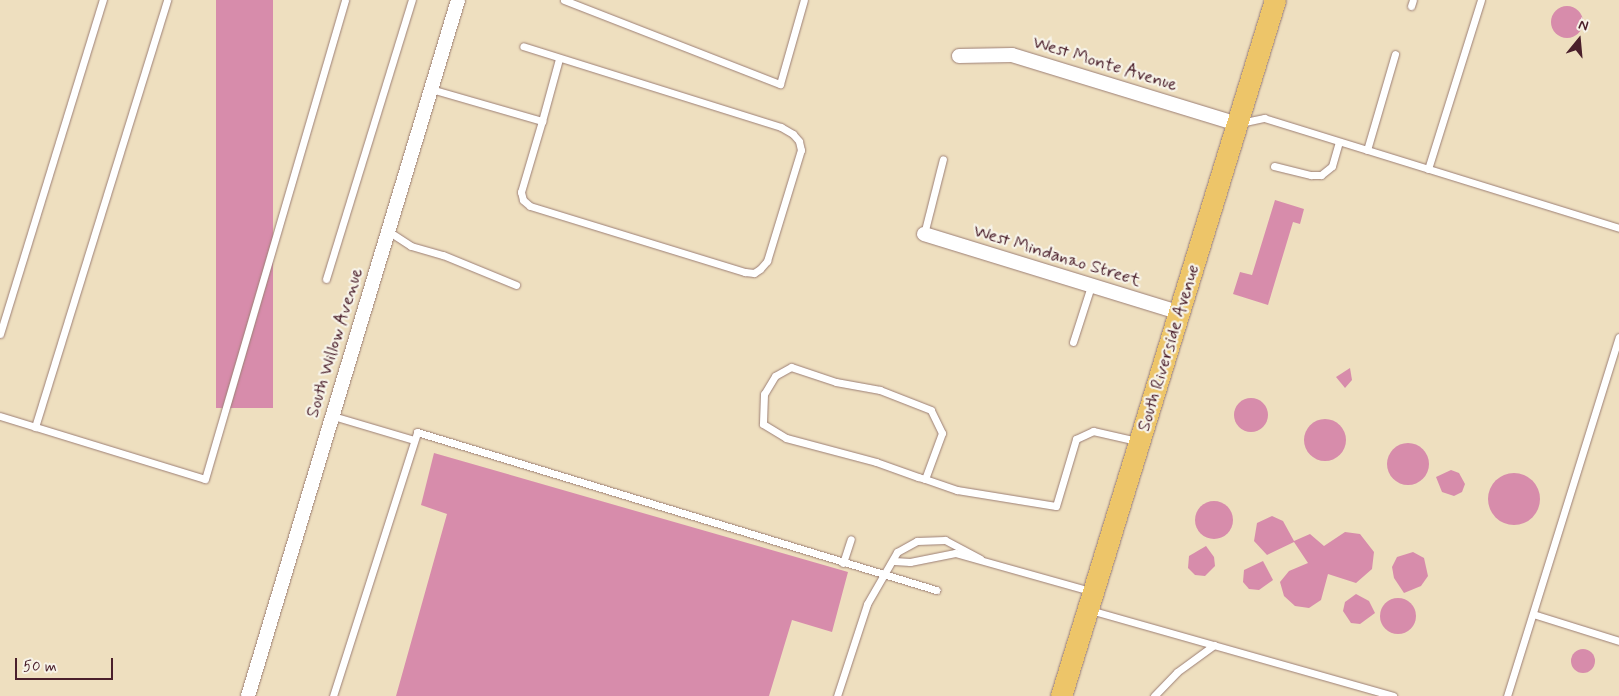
<!DOCTYPE html>
<style>
body{margin:0}
#map{position:relative;width:1619px;height:696px;overflow:hidden;background:#eedfbf;font-family:Mynerve,sans-serif}
div>[style]{position:absolute}
.building>*{inset:0;background:#d78cab;transform-origin:0 0}
.round{border-radius:50%}
.roads{filter:drop-shadow(0 0 1px #9c7f75) drop-shadow(0 0 1px #9c7f75)}
.lane>*{height:7px;margin:-3.5px;padding:0 3.5px;transform-origin:3.5px;border-radius:3.5px;background:#fff}
.street>*{height:14px;margin:-7px;padding:0 7px;transform-origin:7px;border-radius:7px;background:#fff}
.primary>*{height:21px;margin:-10.5px;padding:0 10.5px;transform-origin:10.5px;border-radius:10.5px;background:#edc569}
span{translate:-50% -50%;white-space:nowrap;text-align:center;line-height:1.15;-webkit-text-stroke:4.5px #f7f3e8;paint-order:stroke}
.street-label{font-size:18px;color:#4a1f2b}
.north{position:absolute;left:1554px;top:15px;width:50px;height:50px;-webkit-text-stroke:4px #f7f3e8;paint-order:stroke;rotate:17deg;font-size:14px;font-weight:700;line-height:20px;text-align:center;color:#4a1f2b}
.north::after{content:'';display:block;margin:auto;width:18px;height:22px;background:#4a1f2b;clip-path:polygon(50% 0,100% 100%,50% 72%,0 100%)}
.scale{position:absolute;left:15px;top:658px;width:98px;height:22px;box-sizing:border-box;border:2px solid #4a1f2b;border-top:0;padding-left:6px;font-size:15px;line-height:18px;white-space:nowrap;color:#4a1f2b;-webkit-text-stroke:4px #f7f3e8;paint-order:stroke}
</style>
<div id="map">
<div class="building">
<div style="left:216px;top:0;width:57px;height:408px"></div>
<div class="round" style="left:1551px;top:6px;width:32px;height:32px"></div>
<div style="clip-path:polygon(1275px 200px,1304px 209px,1300px 224px,1293px 222px,1268px 305px,1233px 294px,1240px 272px,1252px 275px)"></div>
<div style="clip-path:polygon(1350px 368px,1352px 380px,1345px 388px,1336px 377px)"></div>
<div class="round" style="left:1234px;top:398px;width:34px;height:34px"></div>
<div class="round" style="left:1304px;top:419px;width:42px;height:42px"></div>
<div class="round" style="left:1387px;top:443px;width:42px;height:42px"></div>
<div style="clip-path:polygon(434px 453px,848px 572px,832px 632px,792px 620px,769px 696px,396px 696px,447px 514px,421px 505px)"></div>
<div style="clip-path:polygon(1451px 470px,1459px 473px,1465px 484px,1462px 492px,1454px 496px,1442px 492px,1436px 477px)"></div>
<div class="round" style="left:1488px;top:473px;width:52px;height:52px"></div>
<div class="round" style="left:1195px;top:501px;width:38px;height:38px"></div>
<div style="clip-path:polygon(1272px 516px,1283px 521px,1294px 541px,1310px 534px,1324px 546px,1345px 532px,1360px 534px,1374px 552px,1372px 569px,1356px 583px,1328px 574px,1321px 600px,1309px 608px,1295px 606px,1284px 596px,1280px 582px,1289px 571px,1308px 563px,1294px 542px,1267px 555px,1254px 541px,1257px 523px)"></div>
<div style="clip-path:polygon(1206px 546px,1214px 557px,1215px 566px,1205px 576px,1195px 575px,1188px 568px,1189px 556px)"></div>
<div style="clip-path:polygon(1413px 552px,1424px 558px,1428px 576px,1421px 586px,1404px 593px,1394px 578px,1392px 567px,1397px 557px)"></div>
<div style="clip-path:polygon(1263px 561px,1273px 580px,1259px 590px,1249px 589px,1243px 582px,1244px 570px)"></div>
<div style="clip-path:polygon(1356px 594px,1369px 601px,1375px 613px,1360px 624px,1351px 623px,1343px 611px,1345px 602px)"></div>
<div class="round" style="left:1380px;top:598px;width:36px;height:36px"></div>
<div class="round" style="left:1571px;top:649px;width:24px;height:24px"></div>
</div>
<div class="roads">
<div class="lane">
<div style="left:564px;top:0;width:232px;rotate:21.3deg"></div>
<div style="left:780px;top:84px;width:87px;rotate:-74.1deg"></div>
<div style="left:1411px;top:6px;width:6px;rotate:-72deg"></div>
<div style="left:431px;top:89px;width:116px;rotate:16.1deg"></div>
<div style="left:542px;top:121px;width:74px;rotate:106.5deg"></div>
<div style="left:521px;top:192px;width:8px;rotate:76deg"></div>
<div style="left:523px;top:200px;width:9px;rotate:41deg"></div>
<div style="left:530px;top:206px;width:225px;rotate:17.1deg"></div>
<div style="left:745px;top:272px;width:9px;rotate:6deg"></div>
<div style="left:754px;top:273px;width:7px;rotate:-34deg"></div>
<div style="left:760px;top:269px;width:11px;rotate:-49deg"></div>
<div style="left:767px;top:261px;width:116px;rotate:-73deg"></div>
<div style="left:801px;top:150px;width:9px;rotate:-103deg"></div>
<div style="left:799px;top:141px;width:9px;rotate:-131deg"></div>
<div style="left:793px;top:134px;width:14px;rotate:-150deg"></div>
<div style="left:781px;top:127px;width:270px;rotate:-162.6deg"></div>
<div style="left:542px;top:121px;width:64px;rotate:-74.7deg"></div>
<div style="left:1240px;top:123px;width:25px;rotate:-12deg"></div>
<div style="left:1264px;top:118px;width:372px;rotate:17.2deg"></div>
<div style="left:1367px;top:150px;width:100px;rotate:-73.7deg"></div>
<div style="left:1274px;top:166px;width:38px;rotate:14deg"></div>
<div style="left:1311px;top:175px;width:10px"></div>
<div style="left:1321px;top:175px;width:14px;rotate:-39deg"></div>
<div style="left:1332px;top:166px;width:25px;rotate:-74deg"></div>
<div style="left:1428px;top:169px;width:177px;rotate:-72.6deg"></div>
<div style="left:388px;top:231px;width:27px;rotate:33deg"></div>
<div style="left:411px;top:246px;width:33px;rotate:16deg"></div>
<div style="left:443px;top:255px;width:79px;rotate:22.3deg"></div>
<div style="left:924px;top:234px;width:77px;rotate:-75.8deg"></div>
<div style="left:326px;top:279px;width:292px;rotate:-72.9deg"></div>
<div style="left:0;top:334px;width:350px;rotate:-72.9deg"></div>
<div style="left:1073px;top:342px;width:59px;rotate:-72.2deg"></div>
<div style="left:0;top:416px;width:214px;rotate:17.1deg"></div>
<div style="left:205px;top:479px;width:499px;rotate:-73.7deg"></div>
<div style="left:333px;top:416px;width:84px;rotate:16.5deg"></div>
<div style="left:35px;top:427px;width:447px;rotate:-72.8deg"></div>
<div style="left:925px;top:479px;width:49px;rotate:-69.7deg"></div>
<div style="left:942px;top:433px;width:25px;rotate:-116deg"></div>
<div style="left:931px;top:410px;width:55px;rotate:-158.6deg"></div>
<div style="left:880px;top:390px;width:45px;rotate:-169.7deg"></div>
<div style="left:836px;top:382px;width:47px;rotate:-161.6deg"></div>
<div style="left:791px;top:367px;width:18px;rotate:151deg"></div>
<div style="left:775px;top:376px;width:21px;rotate:121deg"></div>
<div style="left:764px;top:394px;width:30px;rotate:92deg"></div>
<div style="left:763px;top:424px;width:27px;rotate:31deg"></div>
<div style="left:786px;top:438px;width:93px;rotate:14.9deg"></div>
<div style="left:876px;top:462px;width:45px;rotate:19.7deg"></div>
<div style="left:918px;top:477px;width:7px;rotate:16deg"></div>
<div style="left:925px;top:479px;width:34px;rotate:19deg"></div>
<div style="left:957px;top:490px;width:100px;rotate:9.2deg"></div>
<div style="left:1056px;top:506px;width:70px;rotate:-73.4deg"></div>
<div style="left:1076px;top:439px;width:19px;rotate:-25deg"></div>
<div style="left:1093px;top:431px;width:45px;rotate:12.8deg"></div>
<div style="left:894px;top:561px;width:16px;rotate:4deg"></div>
<div style="left:910px;top:562px;width:46px;rotate:-11.3deg"></div>
<div style="left:955px;top:553px;width:140px;rotate:15.7deg"></div>
<div style="left:843px;top:563px;width:25px;rotate:-72deg"></div>
<div style="left:1090px;top:610px;width:315px;rotate:15.8deg"></div>
<div style="left:1533px;top:614px;width:90px;rotate:17.4deg"></div>
<div style="left:333px;top:696px;width:277px;rotate:-72.3deg"></div>
<div style="left:417px;top:432px;width:543px;rotate:16.93deg"></div>
<div style="left:837px;top:696px;width:97px;rotate:-71.9deg"></div>
<div style="left:867px;top:604px;width:60px;rotate:-60deg"></div>
<div style="left:897px;top:552px;width:23px;rotate:-29deg"></div>
<div style="left:917px;top:541px;width:28px;rotate:-2deg"></div>
<div style="left:945px;top:540px;width:40px;rotate:28deg"></div>
<div style="left:1154px;top:696px;width:33px;rotate:-46deg"></div>
<div style="left:1177px;top:672px;width:46px;rotate:-36.1deg"></div>
<div style="left:1507px;top:696px;width:376px;rotate:-72.7deg"></div>
</div>
<div class="street">
<div style="left:959px;top:56px;width:53px;rotate:-1.1deg"></div>
<div style="left:1012px;top:55px;width:235px;rotate:17deg"></div>
<div style="left:924px;top:234px;width:268px;rotate:17.1deg"></div>
<div style="left:248px;top:696px;width:727px;rotate:-73.21deg"></div>
</div>
<div class="primary">
<div style="left:1061px;top:696px;width:728px;rotate:-72.91deg"></div>
</div>
</div>
<div class="street-label">
<span style="left:1105px;top:64px;rotate:17deg">West Monte Avenue</span>
<span style="left:1057px;top:256px;rotate:17deg">West Mindanao Street</span>
<span style="left:335px;top:343px;rotate:-73deg">South Willow Avenue</span>
<span style="left:1169px;top:348px;rotate:-73deg">South Riverside Avenue</span>
</div>
<div class="north">N</div>
<div class="scale">50 m</div>
</div>
